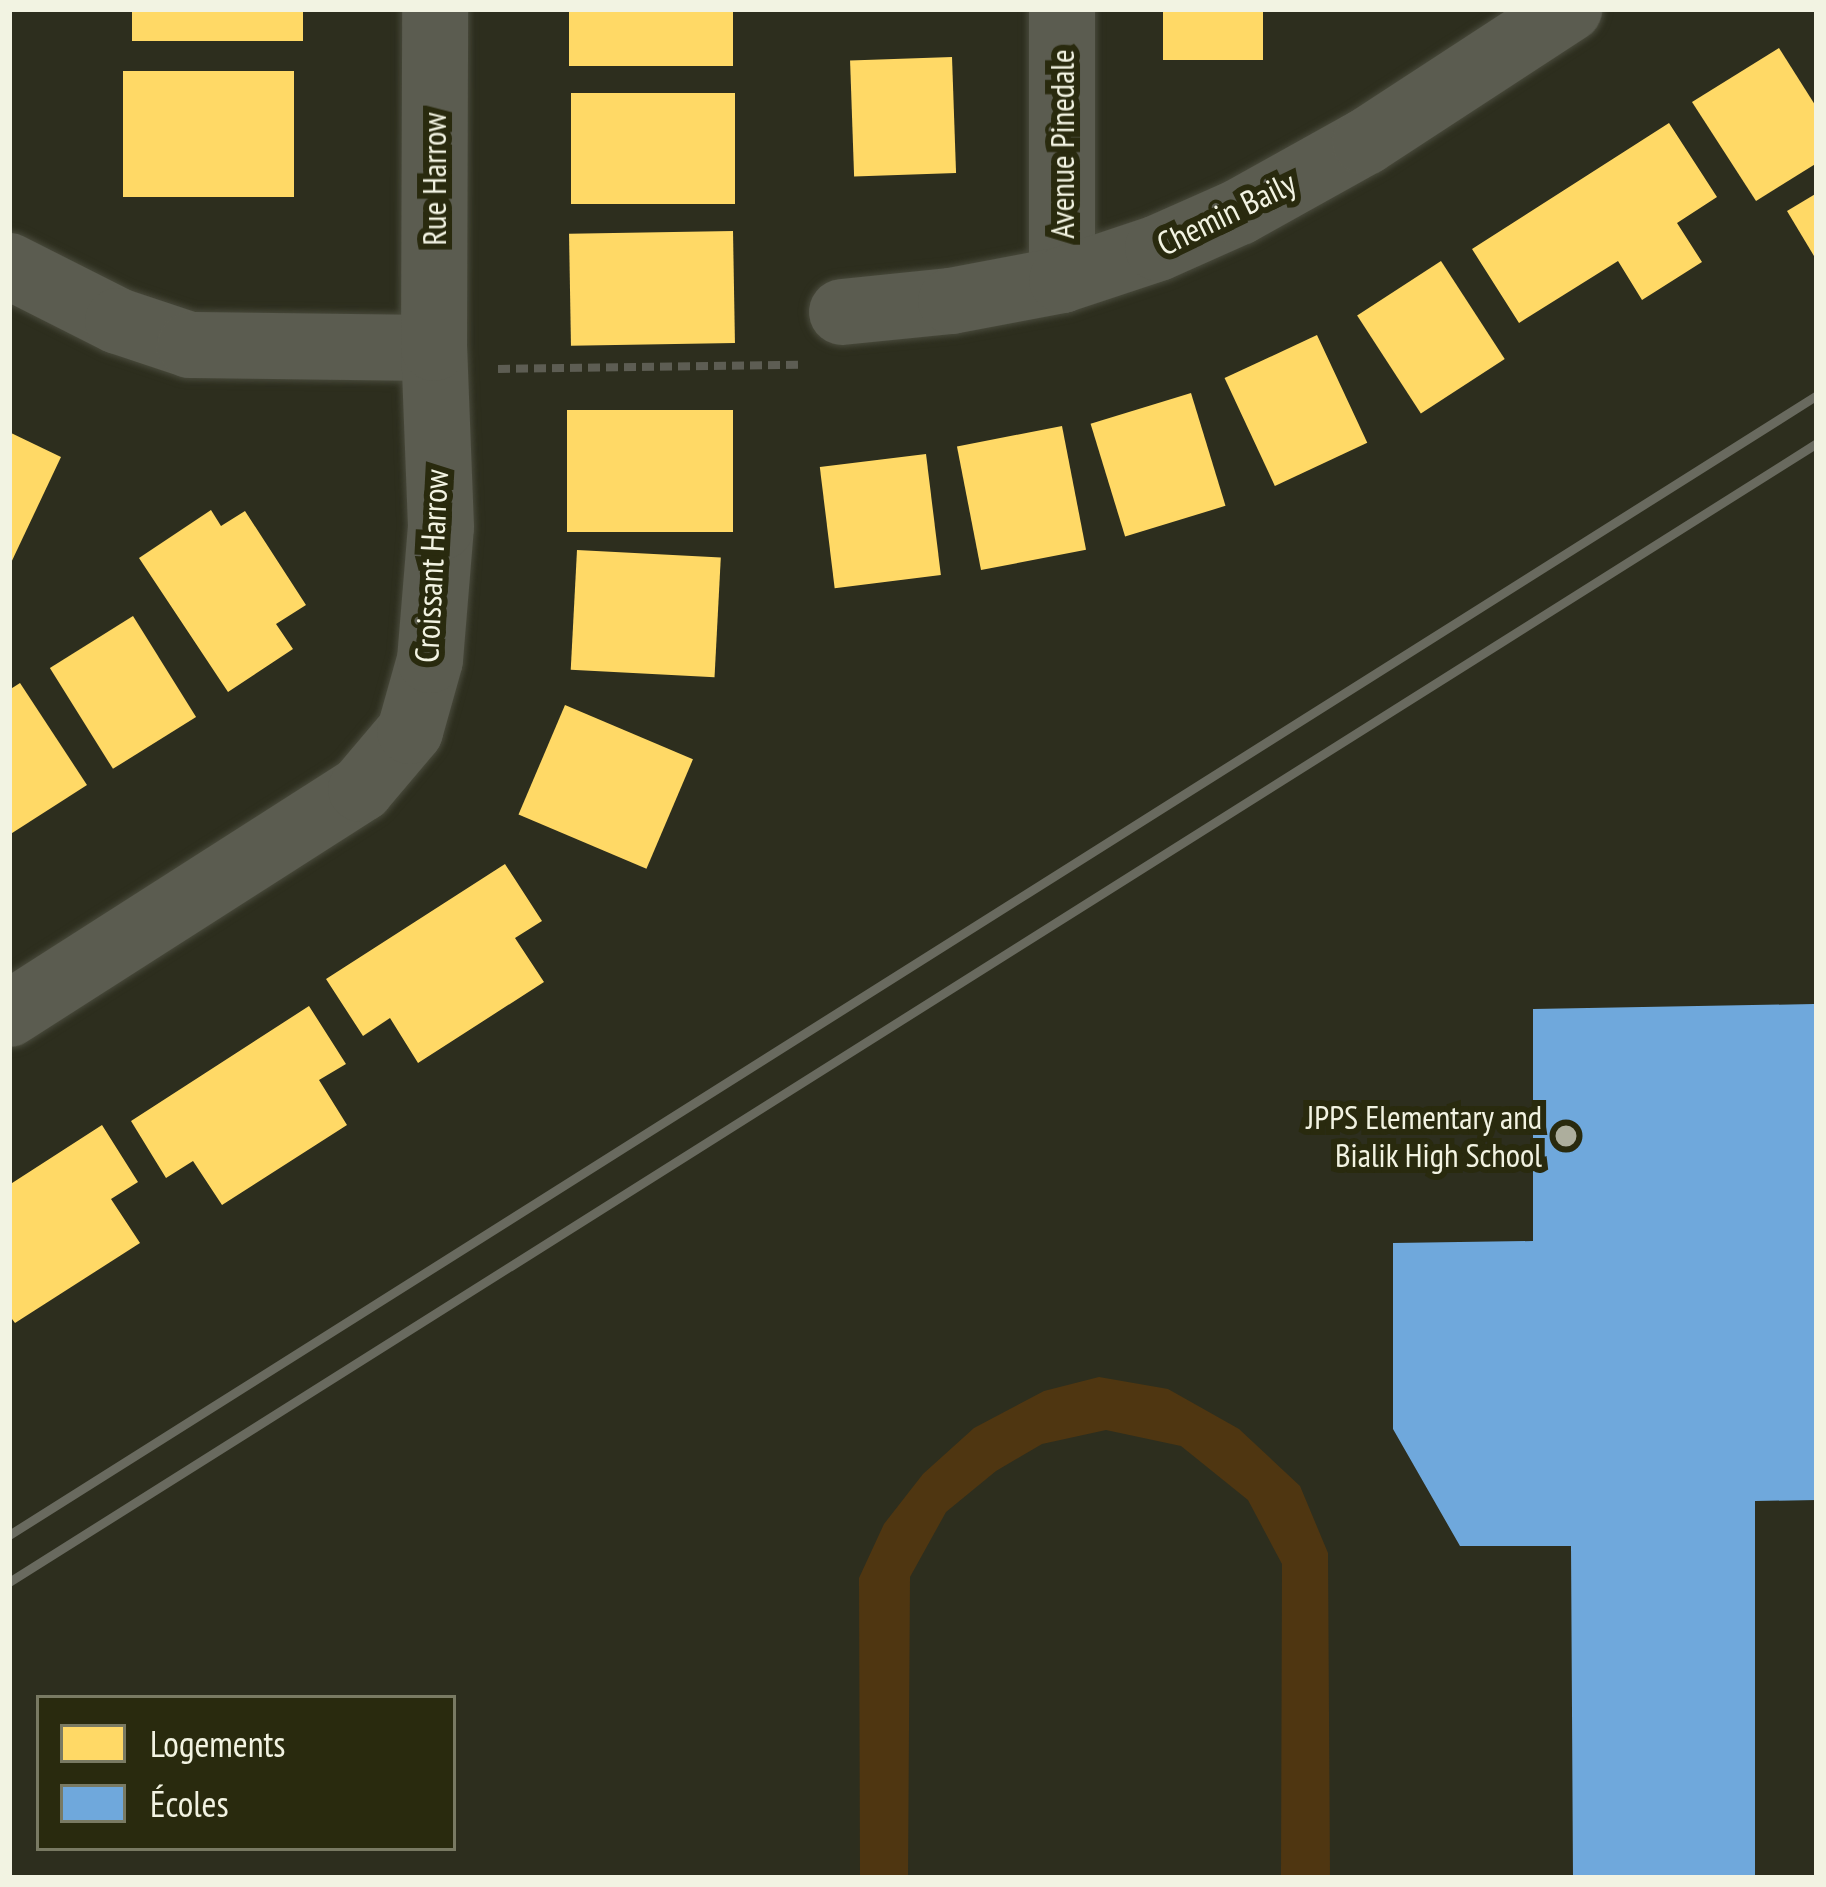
<!DOCTYPE html>
<meta charset="utf-8">
<style>
body{margin:0}
#map{position:relative;width:1826px;height:1887px;overflow:hidden;background:#2d2e1e;font-family:"PT Sans Narrow",sans-serif}
div>[style]{position:absolute}
.green>*{inset:0;background:#4f3611}
.homes>*{inset:0;background:#ffd966;transform-origin:0 0}
.schools>*{inset:0;background:#6fa8dc}
.path>*{height:8px;margin-top:-4px;transform-origin:0;background:repeating-linear-gradient(90deg,#5d5d53 0 12px,transparent 0 18px)}
.roads{filter:drop-shadow(0 0 3px #494a3c) drop-shadow(0 0 3px #494a3c)}
.minor>*{height:66px;margin:-33px;padding:0 33px;transform-origin:33px;border-radius:33px;background:#5b5c50}
.rail>*{height:9px;margin:-4.5px;padding:0 4.5px;transform-origin:4.5px;border-radius:4.5px;background:#696a5f}
.dots>*{width:33px;height:33px;translate:-50% -50%;box-sizing:border-box;border:6px solid #292a0e;border-radius:50%}
span{translate:-50% -50%;white-space:nowrap;text-align:center;line-height:1.15;-webkit-text-stroke:12px #292a0e;paint-order:stroke}
.street-label{font-size:33px;color:#f2f3e2}
.poi-label{font-size:33px;color:#f2f3e2}
.right{translate:-100% -50%;text-align:right}
.frame{position:absolute;inset:0;border:12px solid #f2f3e2;pointer-events:none}
.legend{position:absolute;left:36px;top:1695px;width:420px;height:156px;box-sizing:border-box;background:#292a0e;border:3px solid #797a63;margin:0;padding:15px 21px;list-style:none;font-size:36px;color:#f2f3e2}
.legend li{display:flex;align-items:center;gap:24px;height:60px}
.legend b{width:60px;border:3px solid #797a63}
</style>
<div id="map">
<div class="green">
<div style="clip-path:polygon(1099px 1377px,1168px 1389px,1239px 1429px,1300px 1486px,1328px 1553px,1330px 1878px,1281px 1878px,1282px 1564px,1248px 1500px,1181px 1446px,1106px 1430px,1042px 1444px,996px 1471px,946px 1512px,910px 1577px,908px 1878px,860px 1878px,859px 1578px,884px 1524px,923px 1474px,974px 1428px,1044px 1391px)"></div>
</div>
<div class="homes">
<div style="left:132px;top:9px;width:171px;height:32px"></div>
<div style="left:569px;top:9px;width:164px;height:57px"></div>
<div style="left:1163px;top:9px;width:100px;height:51px"></div>
<div style="clip-path:polygon(1779px 48px,1817px 108px,1817px 163px,1756px 201px,1692px 102px)"></div>
<div style="left:952px;top:57px;width:116px;height:102px;rotate:88deg"></div>
<div style="left:123px;top:71px;width:171px;height:126px"></div>
<div style="left:735px;top:93px;width:111px;height:164px;rotate:90deg"></div>
<div style="clip-path:polygon(1669px 123px,1717px 197px,1677px 223px,1702px 262px,1642px 300px,1618px 261px,1519px 323px,1472px 249px)"></div>
<div style="clip-path:polygon(1817px 193px,1817px 261px,1787px 211px)"></div>
<div style="left:733px;top:231px;width:112px;height:164px;rotate:89deg"></div>
<div style="left:1441px;top:261px;width:117px;height:100px;rotate:57deg"></div>
<div style="left:1317px;top:335px;width:119px;height:102px;rotate:65deg"></div>
<div style="left:1191px;top:393px;width:118px;height:105px;rotate:73deg"></div>
<div style="left:567px;top:410px;width:166px;height:122px"></div>
<div style="left:1062px;top:426px;width:126px;height:107px;rotate:79deg"></div>
<div style="clip-path:polygon(9px 432px,61px 457px,9px 567px)"></div>
<div style="left:926px;top:454px;width:122px;height:107px;rotate:83deg"></div>
<div style="clip-path:polygon(211px 510px,221px 526px,245px 511px,306px 605px,276px 624px,293px 649px,228px 692px,139px 558px)"></div>
<div style="left:577px;top:550px;width:144px;height:120px;rotate:3deg"></div>
<div style="left:133px;top:616px;width:119px;height:98px;rotate:58deg"></div>
<div style="clip-path:polygon(20px 683px,87px 785px,9px 835px,9px 690px)"></div>
<div style="left:565px;top:705px;width:139px;height:119px;rotate:23deg"></div>
<div style="clip-path:polygon(505px 864px,542px 921px,515px 938px,544px 982px,418px 1063px,390px 1018px,363px 1036px,326px 979px)"></div>
<div style="clip-path:polygon(309px 1006px,346px 1064px,319px 1080px,347px 1125px,222px 1205px,193px 1161px,166px 1178px,131px 1121px)"></div>
<div style="clip-path:polygon(102px 1125px,138px 1182px,111px 1199px,140px 1243px,15px 1323px,9px 1315px,9px 1185px)"></div>
</div>
<div class="schools">
<div style="clip-path:polygon(1814px 1004px,1817px 1500px,1755px 1501px,1755px 1878px,1573px 1878px,1571px 1546px,1460px 1546px,1393px 1429px,1393px 1243px,1533px 1241px,1533px 1009px)"></div>
</div>
<div class="path">
<div style="left:498px;top:369px;width:300px;rotate:-0.8deg"></div>
</div>
<div class="roads">
<div class="minor">
<div style="left:9px;top:266px;width:122px;rotate:26.8deg"></div>
<div style="left:118px;top:321px;width:76px;rotate:18.4deg"></div>
<div style="left:190px;top:345px;width:244px;rotate:0.7deg"></div>
<div style="left:1062px;top:280px;width:271px;rotate:-90deg"></div>
<div style="left:842px;top:312px;width:110px;rotate:-5.8deg"></div>
<div style="left:951px;top:301px;width:113px;rotate:-10.7deg"></div>
<div style="left:1062px;top:280px;width:101px;rotate:-18.4deg"></div>
<div style="left:1158px;top:248px;width:89px;rotate:-24deg"></div>
<div style="left:1239px;top:212px;width:144px;rotate:-29.1deg"></div>
<div style="left:1365px;top:142px;width:244px;rotate:-33.1deg"></div>
<div style="left:9px;top:1014px;width:418px;rotate:-32.6deg"></div>
<div style="left:361px;top:789px;width:76px;rotate:-49.8deg"></div>
<div style="left:410px;top:731px;width:74px;rotate:-74.3deg"></div>
<div style="left:430px;top:660px;width:133px;rotate:-85.3deg"></div>
<div style="left:441px;top:527px;width:179px;rotate:-92.2deg"></div>
<div style="left:434px;top:348px;width:339px;rotate:-89.8deg"></div>
</div>
</div>
<div class="rail">
<div style="left:9px;top:1535px;width:2137px;rotate:-32.23deg"></div>
<div style="left:9px;top:1582px;width:2137px;rotate:-32.21deg"></div>
</div>
<div class="dots">
<div style="left:1566px;top:1136px;background:#adae9d"></div>
</div>
<div class="street-label">
<span style="left:1062px;top:144px;rotate:-90deg">Avenue Pinedale</span>
<span style="left:434px;top:179px;rotate:-90deg">Rue Harrow</span>
<span style="left:1226px;top:213px;rotate:-26deg">Chemin Baily</span>
<span style="left:431px;top:566px;rotate:-87deg">Croissant Harrow</span>
</div>
<div class="poi-label">
<span class="right" style="left:1542px;top:1136px">JPPS Elementary and<br>Bialik High School</span>
</div>
<div class="frame"></div>
<ul class="legend">
<li><b style="height:33px;background:#ffd966"></b>Logements</li>
<li><b style="height:33px;background:#6fa8dc"></b>Écoles</li>
</ul>
</div>
